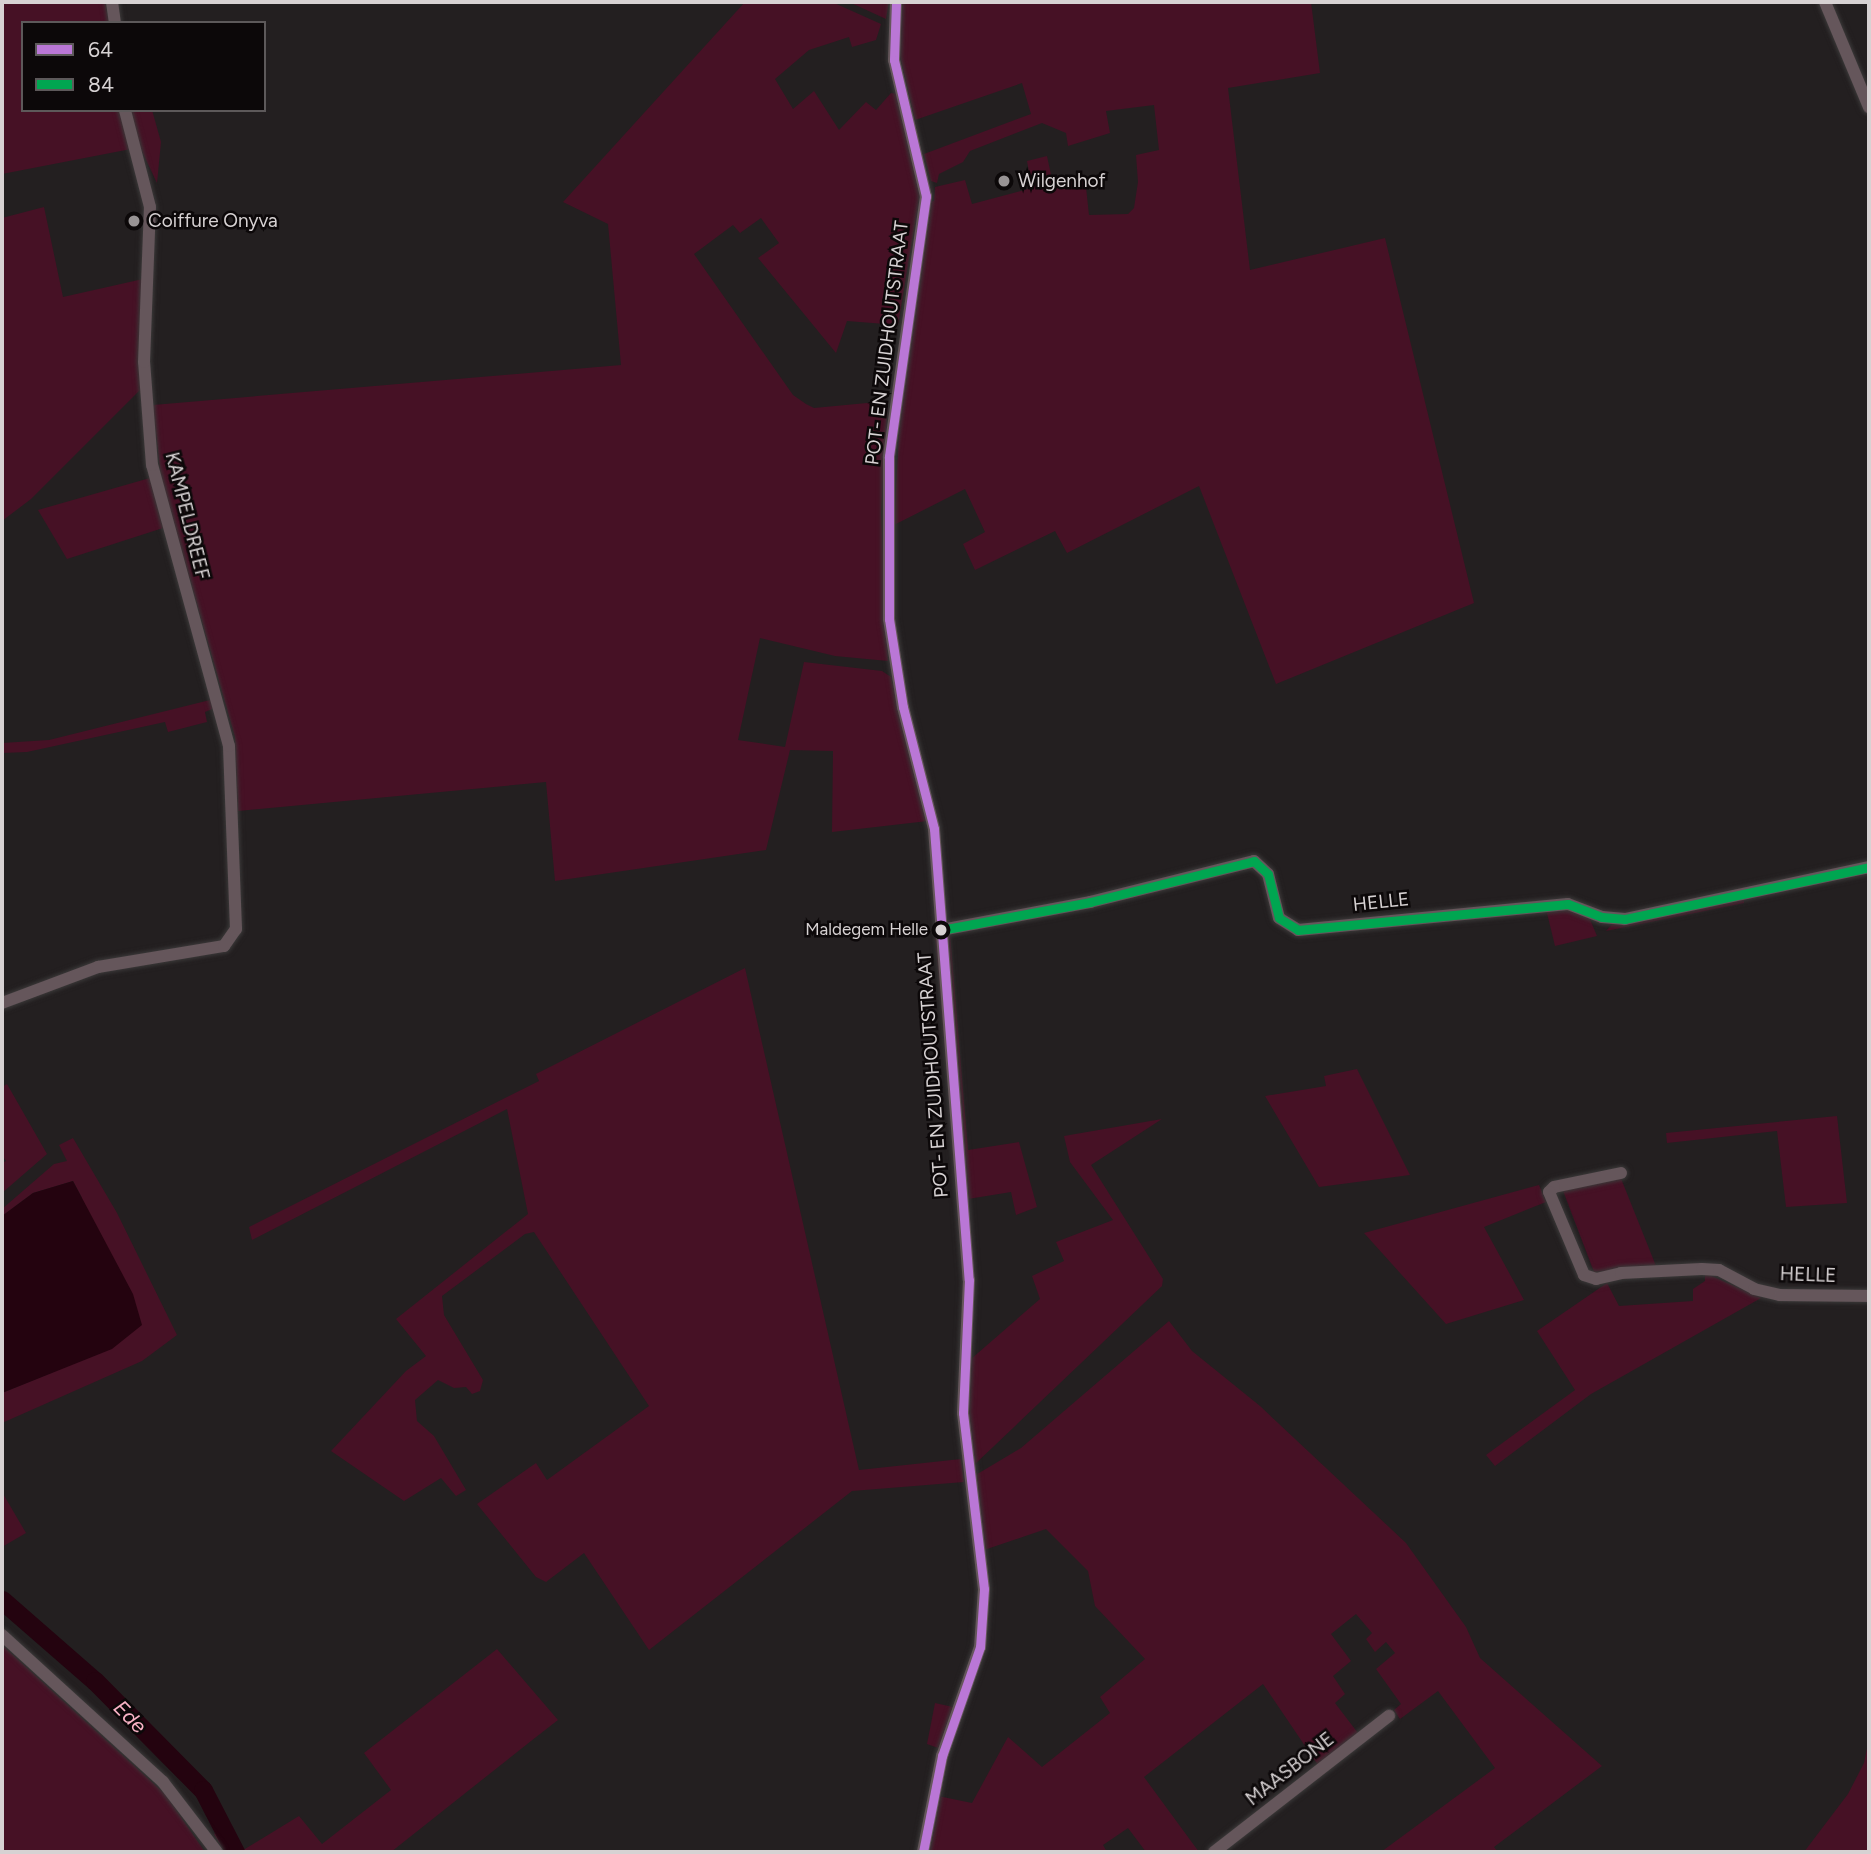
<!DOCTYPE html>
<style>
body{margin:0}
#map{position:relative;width:1871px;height:1854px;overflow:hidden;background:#231f20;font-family:Figtree,sans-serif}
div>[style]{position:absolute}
.green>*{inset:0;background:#461125}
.water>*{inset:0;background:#24030f}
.river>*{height:19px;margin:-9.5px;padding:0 9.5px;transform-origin:9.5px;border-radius:9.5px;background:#24030f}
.roads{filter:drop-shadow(0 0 2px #3b3939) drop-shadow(0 0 2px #3b3939)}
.street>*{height:12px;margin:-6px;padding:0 6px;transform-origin:6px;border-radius:6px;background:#65565b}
.bus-1>*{height:9px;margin:-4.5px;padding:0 4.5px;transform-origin:4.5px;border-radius:4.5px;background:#ba77d6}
.bus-2>*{height:9px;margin:-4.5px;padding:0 4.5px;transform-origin:4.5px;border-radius:4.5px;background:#00a651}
.dots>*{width:19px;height:19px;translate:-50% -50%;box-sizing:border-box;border:4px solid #0c0809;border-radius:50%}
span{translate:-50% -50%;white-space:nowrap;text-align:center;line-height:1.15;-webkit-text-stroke:5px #0c0809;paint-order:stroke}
.bus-label{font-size:17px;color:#d7d2d3}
.right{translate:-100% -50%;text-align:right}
.poi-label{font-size:19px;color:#d7d2d3}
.left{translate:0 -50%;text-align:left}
.street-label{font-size:19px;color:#d7d2d3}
.water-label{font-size:21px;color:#f9b2c5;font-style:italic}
.frame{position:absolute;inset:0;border:4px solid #d7d2d3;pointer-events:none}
.legend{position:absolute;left:21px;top:21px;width:245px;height:91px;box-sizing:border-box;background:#0c0809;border:2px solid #5d595a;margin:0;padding:9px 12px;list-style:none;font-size:21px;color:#d7d2d3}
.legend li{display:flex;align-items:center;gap:14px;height:35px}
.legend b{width:35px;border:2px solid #5d595a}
</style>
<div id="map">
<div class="green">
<div style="clip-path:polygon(2px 2px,105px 2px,109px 23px,23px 23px,23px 110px,121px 110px,131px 149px,2px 174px)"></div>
<div style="clip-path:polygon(745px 2px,832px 2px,881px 24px,876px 40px,852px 47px,849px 37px,809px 50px,775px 79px,793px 109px,814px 91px,839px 130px,866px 102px,876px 110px,891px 93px,897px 94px,920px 194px,898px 325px,847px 321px,836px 353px,758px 258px,779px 243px,761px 218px,740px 233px,733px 225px,694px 254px,793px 395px,806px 404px,814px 408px,888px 401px,881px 512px,888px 661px,835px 656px,760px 638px,738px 740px,785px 747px,804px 662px,882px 671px,891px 677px,928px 821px,832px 832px,833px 751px,790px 750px,766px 850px,555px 881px,546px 782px,238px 811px,235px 737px,161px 478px,153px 405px,621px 365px,608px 224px,563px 202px)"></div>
<div style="clip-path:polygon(849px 2px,889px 2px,886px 19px)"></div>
<div style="clip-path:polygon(902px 2px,1311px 2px,1320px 73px,1228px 88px,1250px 270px,1385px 238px,1474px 603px,1276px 684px,1199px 486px,1067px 553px,1055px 531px,975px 570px,963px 544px,985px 532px,965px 489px,894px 525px,900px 416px,928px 202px,934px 201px,935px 187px,965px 180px,972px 204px,1032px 188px,1027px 161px,1047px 156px,1053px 184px,1085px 178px,1089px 215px,1128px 214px,1134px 208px,1138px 182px,1136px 155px,1159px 150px,1154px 105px,1106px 111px,1110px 133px,1068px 146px,1066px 133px,1042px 123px,970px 151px,963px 162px,939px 174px,937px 183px,931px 181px,924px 154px,1031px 114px,1022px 83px,915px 120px,899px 52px)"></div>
<div style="clip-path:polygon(131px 110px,152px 110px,161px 142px,157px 183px,139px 145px)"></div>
<div style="clip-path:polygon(44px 207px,63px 297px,143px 279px,141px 389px,31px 499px,2px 521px,2px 218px)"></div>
<div style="clip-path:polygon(150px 478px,163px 528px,67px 559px,38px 510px)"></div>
<div style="clip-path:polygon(214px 699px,217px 707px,205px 712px,207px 722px,168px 732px,165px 722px,27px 752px,2px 753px,2px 743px,49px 740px)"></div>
<div style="clip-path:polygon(1744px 898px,1744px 903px,1606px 931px,1613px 923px)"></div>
<div style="clip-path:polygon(1566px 908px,1589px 917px,1597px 936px,1555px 946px,1546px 909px)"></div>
<div style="clip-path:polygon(950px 934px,968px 1150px,1019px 1142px,1037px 1207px,1016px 1215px,1011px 1192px,968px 1199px,955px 1164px,935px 935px)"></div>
<div style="clip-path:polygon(745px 968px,859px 1470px,961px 1459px,964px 1482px,852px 1491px,649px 1650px,584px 1553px,546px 1582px,536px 1577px,477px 1504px,536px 1463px,547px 1480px,649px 1406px,534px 1232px,525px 1234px,442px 1296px,444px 1315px,483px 1380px,480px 1391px,472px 1394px,466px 1387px,454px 1388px,438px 1380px,415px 1400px,417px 1421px,434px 1436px,466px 1490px,456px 1496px,441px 1478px,404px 1501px,331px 1451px,406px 1371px,426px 1356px,396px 1319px,528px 1214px,507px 1109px,252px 1240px,249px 1227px,539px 1081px,536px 1074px)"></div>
<div style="clip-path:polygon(1357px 1069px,1410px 1175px,1319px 1187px,1265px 1096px,1326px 1086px,1324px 1076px)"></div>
<div style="clip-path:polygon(7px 1084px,47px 1154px,2px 1193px,2px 1163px,6px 1161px,2px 1155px,2px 1087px)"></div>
<div style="clip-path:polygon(1837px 1116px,1847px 1203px,1786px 1207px,1777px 1131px,1667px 1143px,1666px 1133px)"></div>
<div style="clip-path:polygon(1162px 1119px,1091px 1165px,1163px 1279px,1162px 1286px,973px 1466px,968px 1418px,971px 1359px,1040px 1299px,1032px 1276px,1064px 1261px,1056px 1242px,1113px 1220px,1070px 1162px,1064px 1136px)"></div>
<div style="clip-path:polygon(73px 1138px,117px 1213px,177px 1335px,142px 1361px,2px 1423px,2px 1393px,53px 1372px,82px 1198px,73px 1181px,33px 1193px,2px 1216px,2px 1209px,54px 1164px,67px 1161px,59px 1145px)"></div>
<div style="clip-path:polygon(1620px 1176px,1656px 1266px,1594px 1272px,1562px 1188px)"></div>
<div style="clip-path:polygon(1539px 1185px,1546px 1202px,1484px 1227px,1524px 1300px,1446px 1324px,1364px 1233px)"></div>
<div style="clip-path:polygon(1705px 1273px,1761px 1298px,1591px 1394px,1495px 1466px,1486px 1455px,1575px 1390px,1537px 1331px,1607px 1283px,1619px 1306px,1693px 1301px,1693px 1289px,1705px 1281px)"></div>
<div style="clip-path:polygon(1169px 1321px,1192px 1351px,1260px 1406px,1406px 1543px,1466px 1627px,1480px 1658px,1602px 1766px,1494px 1847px,1498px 1852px,1381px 1852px,1495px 1768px,1438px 1691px,1400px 1719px,1394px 1710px,1401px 1704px,1376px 1669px,1395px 1653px,1386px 1642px,1375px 1652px,1366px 1639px,1372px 1633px,1356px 1614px,1331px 1634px,1351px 1661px,1333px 1676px,1345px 1694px,1335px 1703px,1361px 1737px,1320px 1768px,1263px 1684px,1144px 1777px,1199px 1852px,1146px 1852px,1128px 1828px,1103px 1845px,1107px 1852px,929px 1852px,938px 1796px,972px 1803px,1008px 1737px,1042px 1767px,1110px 1713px,1100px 1697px,1145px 1659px,1095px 1606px,1088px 1571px,1046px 1529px,984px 1550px,974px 1476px,1021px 1448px)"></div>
<div style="clip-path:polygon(2px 1492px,26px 1533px,2px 1547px)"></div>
<div style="clip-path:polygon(2px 1645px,165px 1794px,205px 1852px,2px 1852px)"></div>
<div style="clip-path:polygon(497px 1649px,558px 1720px,531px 1741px,391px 1852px,240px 1852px,299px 1816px,322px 1844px,391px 1790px,364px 1753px)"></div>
<div style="clip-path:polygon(935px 1703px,953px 1707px,941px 1749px,927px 1744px)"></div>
<div style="clip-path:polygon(1869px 1738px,1869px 1852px,1804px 1852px,1848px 1794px,1864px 1763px)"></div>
<div style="clip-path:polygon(230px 1827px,240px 1852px,225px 1852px,214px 1834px)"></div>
</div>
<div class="water">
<div style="clip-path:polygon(73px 1181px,133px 1294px,142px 1325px,112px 1349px,2px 1393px,2px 1216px,33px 1193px)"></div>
</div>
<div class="river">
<div style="left:2px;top:1600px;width:123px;rotate:41.1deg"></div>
<div style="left:95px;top:1681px;width:153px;rotate:45.3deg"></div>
<div style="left:203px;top:1790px;width:70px;rotate:62.7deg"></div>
</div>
<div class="roads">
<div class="street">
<div style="left:112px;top:2px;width:21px;rotate:82deg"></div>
<div style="left:896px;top:2px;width:58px;rotate:92deg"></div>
<div style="left:894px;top:60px;width:140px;rotate:76.8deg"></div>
<div style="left:926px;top:196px;width:264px;rotate:98.1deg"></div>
<div style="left:889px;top:457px;width:162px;rotate:90deg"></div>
<div style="left:889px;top:619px;width:89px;rotate:81deg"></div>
<div style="left:903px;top:707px;width:126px;rotate:75.7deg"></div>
<div style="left:934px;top:829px;width:452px;rotate:85.6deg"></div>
<div style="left:969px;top:1280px;width:133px;rotate:92.6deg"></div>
<div style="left:963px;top:1413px;width:177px;rotate:83.2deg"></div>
<div style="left:984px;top:1589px;width:58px;rotate:93.9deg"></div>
<div style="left:980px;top:1647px;width:115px;rotate:109.2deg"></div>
<div style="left:942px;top:1756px;width:98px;rotate:101.2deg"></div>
<div style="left:1825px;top:2px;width:114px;rotate:67.3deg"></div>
<div style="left:941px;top:930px;width:152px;rotate:-10.6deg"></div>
<div style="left:1090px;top:902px;width:169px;rotate:-14deg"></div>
<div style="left:1254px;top:861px;width:19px;rotate:43deg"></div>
<div style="left:1268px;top:874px;width:45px;rotate:76deg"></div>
<div style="left:1279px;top:918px;width:22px;rotate:32deg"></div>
<div style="left:1298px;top:930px;width:271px;rotate:-5.5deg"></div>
<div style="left:1568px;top:904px;width:36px;rotate:21deg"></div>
<div style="left:1602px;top:917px;width:23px;rotate:5deg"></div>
<div style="left:1625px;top:919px;width:249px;rotate:-12deg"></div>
<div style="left:2px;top:1003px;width:103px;rotate:-20.6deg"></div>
<div style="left:98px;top:967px;width:128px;rotate:-9.5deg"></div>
<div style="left:224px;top:946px;width:21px;rotate:-55deg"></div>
<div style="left:236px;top:929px;width:183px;rotate:-92.2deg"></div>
<div style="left:229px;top:746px;width:291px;rotate:-105.3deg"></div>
<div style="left:152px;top:465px;width:103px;rotate:-94.4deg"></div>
<div style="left:144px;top:362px;width:155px;rotate:-87.8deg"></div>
<div style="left:150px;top:207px;width:100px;rotate:-104.5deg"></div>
<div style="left:1621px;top:1173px;width:68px;rotate:168.2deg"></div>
<div style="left:1554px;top:1187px;width:7px;rotate:135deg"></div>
<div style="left:1549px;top:1192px;width:90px;rotate:67.1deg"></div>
<div style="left:1584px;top:1275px;width:13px;rotate:18deg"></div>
<div style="left:1596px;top:1279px;width:26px;rotate:-13deg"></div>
<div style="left:1621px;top:1273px;width:81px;rotate:-2.8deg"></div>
<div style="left:1702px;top:1269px;width:17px;rotate:3deg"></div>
<div style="left:1719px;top:1270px;width:40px;rotate:28deg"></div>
<div style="left:1754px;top:1289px;width:27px;rotate:13deg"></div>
<div style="left:1780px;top:1295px;width:89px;rotate:0.6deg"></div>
<div style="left:2px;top:1635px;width:218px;rotate:42.4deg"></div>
<div style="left:163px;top:1782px;width:88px;rotate:52.4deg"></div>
<div style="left:1214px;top:1852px;width:222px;rotate:-37.9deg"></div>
</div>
</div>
<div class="bus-1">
<div style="left:896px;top:2px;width:58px;rotate:92deg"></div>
<div style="left:894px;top:60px;width:140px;rotate:76.8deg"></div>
<div style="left:926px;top:196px;width:264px;rotate:98.1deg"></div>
<div style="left:889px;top:457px;width:162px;rotate:90deg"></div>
<div style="left:889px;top:619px;width:89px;rotate:81deg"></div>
<div style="left:903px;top:707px;width:126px;rotate:75.7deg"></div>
<div style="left:934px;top:829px;width:452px;rotate:85.6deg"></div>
<div style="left:969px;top:1280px;width:133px;rotate:92.6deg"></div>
<div style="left:963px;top:1413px;width:177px;rotate:83.2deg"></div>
<div style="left:984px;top:1589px;width:58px;rotate:93.9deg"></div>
<div style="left:980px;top:1647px;width:115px;rotate:109.2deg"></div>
<div style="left:942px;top:1756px;width:98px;rotate:101.2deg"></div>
</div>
<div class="bus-2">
<div style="left:941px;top:930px;width:152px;rotate:-10.6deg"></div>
<div style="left:1090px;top:902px;width:169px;rotate:-14deg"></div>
<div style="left:1254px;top:861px;width:19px;rotate:43deg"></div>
<div style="left:1268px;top:874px;width:45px;rotate:76deg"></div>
<div style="left:1279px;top:918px;width:22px;rotate:32deg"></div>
<div style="left:1298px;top:930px;width:271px;rotate:-5.5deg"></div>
<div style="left:1568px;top:904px;width:36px;rotate:21deg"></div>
<div style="left:1602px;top:917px;width:23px;rotate:5deg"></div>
<div style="left:1625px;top:919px;width:249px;rotate:-12deg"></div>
</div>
<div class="dots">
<div style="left:1004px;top:181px;background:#989394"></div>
<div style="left:134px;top:221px;background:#989394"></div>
<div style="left:941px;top:930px;background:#d7d2d3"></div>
</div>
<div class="bus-label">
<span class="right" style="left:928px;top:930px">Maldegem Helle</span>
</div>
<div class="poi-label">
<span class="left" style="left:1018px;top:181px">Wilgenhof</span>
<span class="left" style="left:148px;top:221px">Coiffure Onyva</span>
</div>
<div class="street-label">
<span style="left:887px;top:343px;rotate:-83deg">POT- EN ZUIDHOUTSTRAAT</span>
<span style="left:187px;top:516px;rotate:76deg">KAMPELDREEF</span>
<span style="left:1381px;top:902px;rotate:-6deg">HELLE</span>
<span style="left:933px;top:1075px;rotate:-94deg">POT- EN ZUIDHOUTSTRAAT</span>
<span style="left:1808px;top:1275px;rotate:2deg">HELLE</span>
<span style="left:1290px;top:1769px;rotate:-38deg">MAASBONE</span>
</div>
<div class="water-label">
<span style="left:130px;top:1717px;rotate:45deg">Ede</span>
</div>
<div class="frame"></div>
<ul class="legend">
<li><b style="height:9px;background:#ba77d6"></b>64</li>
<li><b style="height:9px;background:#00a651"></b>84</li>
</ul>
</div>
